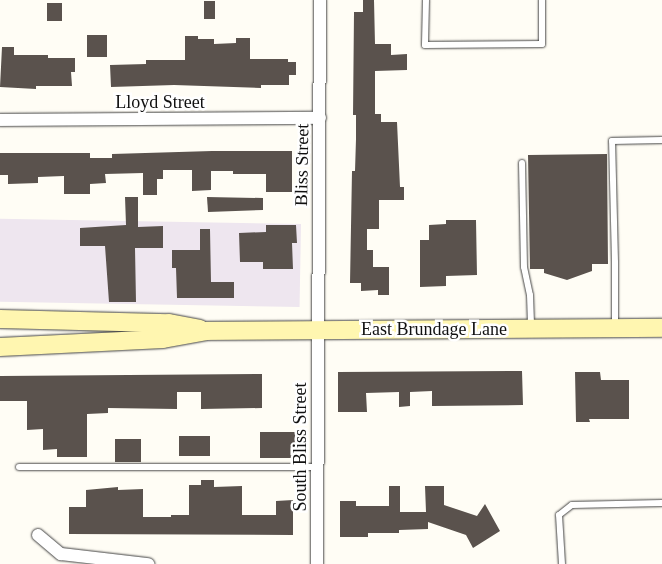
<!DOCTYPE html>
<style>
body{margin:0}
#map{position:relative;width:662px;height:564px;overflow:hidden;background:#fffdf5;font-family:Georgia,serif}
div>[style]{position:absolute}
.industrial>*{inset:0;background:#eee6ef;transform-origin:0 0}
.building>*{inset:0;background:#5a524d;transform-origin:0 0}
.roads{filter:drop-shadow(0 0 1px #444) drop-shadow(0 0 1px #444)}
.service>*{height:6px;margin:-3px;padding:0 3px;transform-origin:3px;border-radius:3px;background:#fff}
.minor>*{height:12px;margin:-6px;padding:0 6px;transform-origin:6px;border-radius:6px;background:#fff}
.secondary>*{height:18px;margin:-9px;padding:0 9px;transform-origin:9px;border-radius:9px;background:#fff6b0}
span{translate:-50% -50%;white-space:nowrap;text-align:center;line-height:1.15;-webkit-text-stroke:5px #fff;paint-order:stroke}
.street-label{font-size:18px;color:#111}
</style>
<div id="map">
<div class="industrial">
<div style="left:301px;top:224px;width:83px;height:301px;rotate:91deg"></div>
</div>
<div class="building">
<div style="clip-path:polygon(363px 0,374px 0,375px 44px,391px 44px,391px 55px,407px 54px,407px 70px,375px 71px,375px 114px,381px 114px,381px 122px,397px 122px,400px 187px,404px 187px,404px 200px,379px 200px,379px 229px,367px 229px,367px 250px,373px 250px,373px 267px,389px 267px,389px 295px,378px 295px,378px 290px,361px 291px,361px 283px,350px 283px,352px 171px,355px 171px,356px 139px,356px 115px,353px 115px,354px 12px,363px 12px)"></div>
<div style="left:204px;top:1px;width:11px;height:18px"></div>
<div style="left:47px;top:3px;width:15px;height:18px"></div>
<div style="left:87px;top:35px;width:20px;height:22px"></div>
<div style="clip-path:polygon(185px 36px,198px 36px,198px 39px,214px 39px,214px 44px,236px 43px,236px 38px,250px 38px,250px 59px,288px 59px,288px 62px,296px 62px,296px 75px,289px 75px,289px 85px,261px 85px,261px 88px,174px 85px,111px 87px,110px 65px,146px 64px,146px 60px,185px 60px)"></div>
<div style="clip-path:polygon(2px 47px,14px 47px,14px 55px,48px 55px,48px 58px,75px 58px,75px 72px,71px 72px,72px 86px,36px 86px,36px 89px,0 87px)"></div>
<div style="clip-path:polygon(212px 151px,292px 151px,292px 192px,266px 192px,266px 174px,233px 174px,233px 171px,211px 171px,211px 190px,192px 191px,192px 170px,163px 170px,163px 179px,157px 179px,157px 195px,143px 195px,143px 173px,105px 174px,106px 183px,90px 184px,90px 194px,64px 194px,64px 176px,38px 177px,38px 183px,8px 184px,8px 175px,0 175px,0 153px,90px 153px,90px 158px,112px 158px,112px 154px)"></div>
<div style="clip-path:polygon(607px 154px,608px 264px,592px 264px,592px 271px,567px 280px,544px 273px,544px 269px,530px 269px,528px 155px)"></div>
<div style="clip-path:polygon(125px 197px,138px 197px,138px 227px,163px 226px,163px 248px,135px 248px,136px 302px,109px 302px,105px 246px,80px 246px,80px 228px,126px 225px)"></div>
<div style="clip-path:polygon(207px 197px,263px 198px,263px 210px,208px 212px)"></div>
<div style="clip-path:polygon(446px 220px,476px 220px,477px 275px,446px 276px,446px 286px,420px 287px,420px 240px,429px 240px,429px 225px,446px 224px)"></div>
<div style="clip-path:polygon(266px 225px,296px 225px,297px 243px,292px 243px,293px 269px,263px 269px,263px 262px,240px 262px,239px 233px,266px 232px)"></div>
<div style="clip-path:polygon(200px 229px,210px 229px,211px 282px,234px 282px,234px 298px,177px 298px,176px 268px,172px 268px,172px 250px,200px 250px)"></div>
<div style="clip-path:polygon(522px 371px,523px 405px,432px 406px,432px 391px,410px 392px,410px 406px,399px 407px,399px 392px,366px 393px,367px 412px,338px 412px,338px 372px)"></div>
<div style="clip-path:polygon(575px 372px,600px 372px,601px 380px,629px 380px,629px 419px,589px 419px,590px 422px,576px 422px)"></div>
<div style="clip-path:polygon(262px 374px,262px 408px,201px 409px,201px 392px,177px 392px,177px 409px,108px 408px,108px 413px,87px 414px,87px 457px,57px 457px,57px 449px,43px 450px,43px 429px,27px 430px,27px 401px,0 401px,0 376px)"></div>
<div style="left:299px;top:432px;width:26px;height:39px;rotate:90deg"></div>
<div style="left:210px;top:436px;width:20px;height:31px;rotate:90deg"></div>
<div style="left:115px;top:439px;width:26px;height:23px"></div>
<div style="clip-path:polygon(201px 480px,214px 480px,214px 487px,242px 486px,242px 515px,276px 515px,276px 501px,293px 500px,293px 535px,69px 534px,69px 507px,86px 507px,86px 490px,118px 487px,118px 490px,143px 489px,143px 517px,171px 517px,171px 515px,189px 515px,189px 485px,201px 485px)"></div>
<div style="clip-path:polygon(389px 486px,400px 486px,400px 512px,426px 512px,425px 486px,444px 486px,444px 505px,477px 516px,485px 504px,500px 531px,473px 548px,466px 535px,428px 522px,428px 529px,399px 530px,399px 533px,368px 533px,368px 537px,340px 537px,340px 501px,356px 501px,356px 506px,389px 506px)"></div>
</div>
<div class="roads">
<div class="service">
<div style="left:426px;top:0;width:45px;rotate:91.3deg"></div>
<div style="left:425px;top:45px;width:117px;rotate:-0.5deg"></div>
<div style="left:542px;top:44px;width:44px;rotate:-90deg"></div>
<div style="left:522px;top:163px;width:104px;rotate:88.9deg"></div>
<div style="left:524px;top:267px;width:29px;rotate:78deg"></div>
<div style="left:530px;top:295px;width:32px;rotate:88deg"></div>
<div style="left:615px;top:327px;width:65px;rotate:-90deg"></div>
<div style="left:615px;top:262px;width:121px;rotate:-91.4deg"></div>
<div style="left:612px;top:141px;width:50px;rotate:-1.1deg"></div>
<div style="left:19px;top:467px;width:298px"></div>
<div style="left:562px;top:564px;width:49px;rotate:-93.5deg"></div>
<div style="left:559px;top:515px;width:16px;rotate:-38deg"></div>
<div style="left:572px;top:505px;width:90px;rotate:-1.3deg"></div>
</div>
<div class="minor">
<div style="left:0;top:120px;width:320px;rotate:-0.4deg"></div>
<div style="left:38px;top:535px;width:30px;rotate:40deg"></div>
<div style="left:61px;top:554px;width:88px;rotate:6.6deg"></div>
<div style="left:317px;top:564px;width:564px;rotate:-89.7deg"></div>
</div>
<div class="secondary">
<div style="left:0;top:319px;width:169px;rotate:1.4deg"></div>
<div style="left:169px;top:323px;width:31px;rotate:11deg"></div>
<div style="left:0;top:347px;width:163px;rotate:-2.8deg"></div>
<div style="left:163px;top:339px;width:45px;rotate:-10.3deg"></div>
<div style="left:207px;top:331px;width:455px;rotate:-0.4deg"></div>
</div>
</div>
<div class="street-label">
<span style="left:160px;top:102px">Lloyd Street</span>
<span style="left:302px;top:165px;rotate:-89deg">Bliss Street</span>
<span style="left:434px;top:329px">East Brundage Lane</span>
<span style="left:300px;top:447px;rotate:-90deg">South Bliss Street</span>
</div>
</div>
